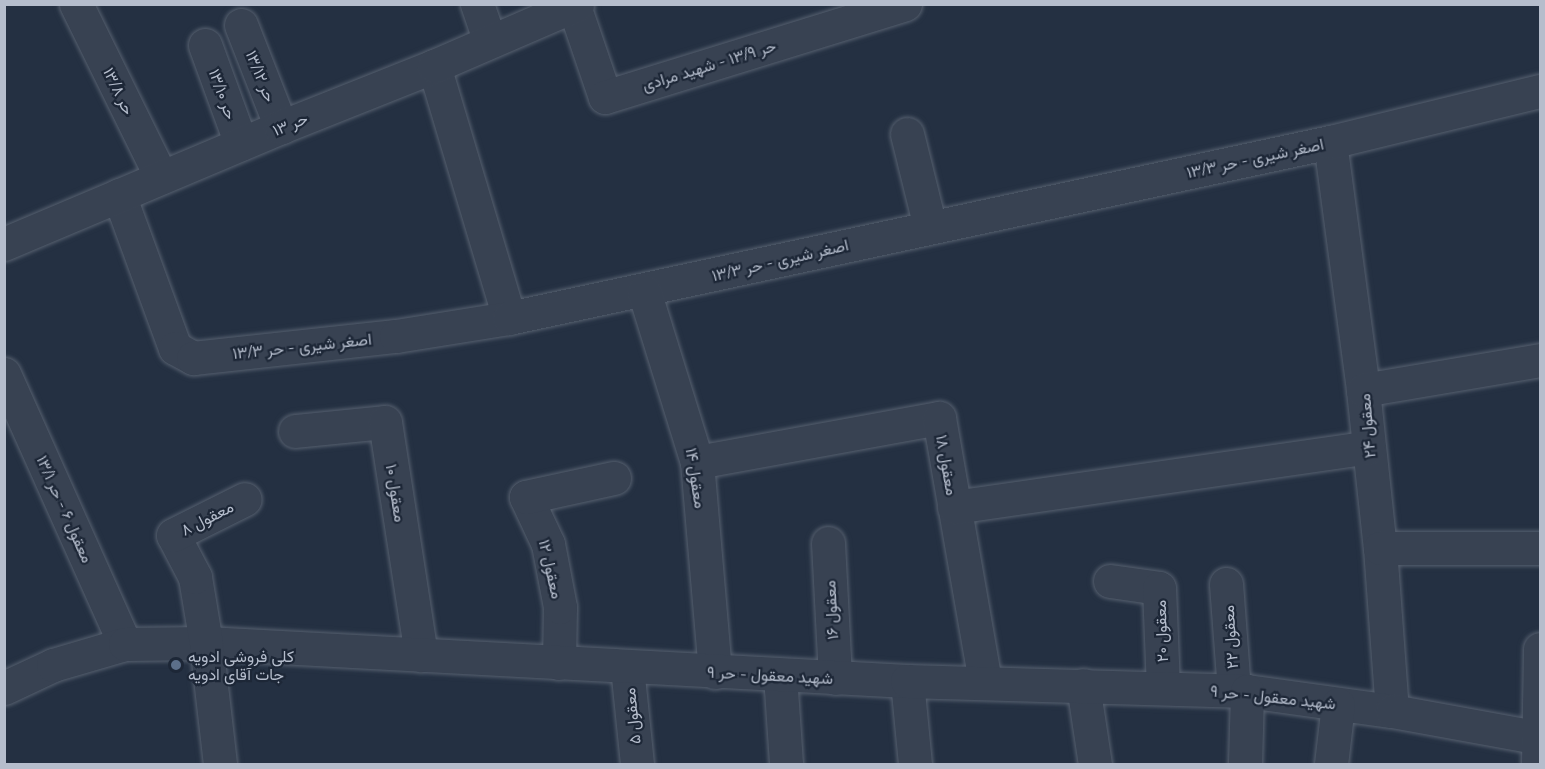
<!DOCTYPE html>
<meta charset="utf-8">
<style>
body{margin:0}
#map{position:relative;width:1545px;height:769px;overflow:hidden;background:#243042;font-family:Mulish,Vazirmatn,sans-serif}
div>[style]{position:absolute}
.roads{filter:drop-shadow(0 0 2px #56606f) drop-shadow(0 0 2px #56606f)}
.minor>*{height:33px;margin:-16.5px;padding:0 16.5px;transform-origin:16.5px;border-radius:16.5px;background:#384252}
.dots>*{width:16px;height:16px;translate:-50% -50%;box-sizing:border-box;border:3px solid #1d2737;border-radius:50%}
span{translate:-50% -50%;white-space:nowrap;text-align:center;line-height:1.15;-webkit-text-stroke:4.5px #1d2737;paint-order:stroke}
.street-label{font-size:16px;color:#b5bdcc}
.poi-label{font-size:16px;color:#b5bdcc}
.left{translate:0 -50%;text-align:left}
.frame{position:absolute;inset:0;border:6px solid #b5bdcc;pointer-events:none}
</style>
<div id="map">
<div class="roads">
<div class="minor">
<div style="left:76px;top:4px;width:193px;rotate:63.8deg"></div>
<div style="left:477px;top:4px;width:39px;rotate:71deg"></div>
<div style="left:574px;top:6px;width:96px;rotate:71.2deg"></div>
<div style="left:605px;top:97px;width:314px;rotate:-17.2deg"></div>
<div style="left:241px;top:25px;width:110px;rotate:68.6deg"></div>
<div style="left:205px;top:45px;width:105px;rotate:70deg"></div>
<div style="left:434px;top:66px;width:263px;rotate:73.4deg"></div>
<div style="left:907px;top:134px;width:96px;rotate:76.1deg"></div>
<div style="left:1330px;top:142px;width:250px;rotate:82.4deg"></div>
<div style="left:1363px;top:390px;width:159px;rotate:83.9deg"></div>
<div style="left:1380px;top:548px;width:163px;rotate:85.8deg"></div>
<div style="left:119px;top:195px;width:163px;rotate:69.9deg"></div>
<div style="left:175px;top:348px;width:21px;rotate:29deg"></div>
<div style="left:193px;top:358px;width:204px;rotate:-6.2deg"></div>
<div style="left:396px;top:336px;width:114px;rotate:-9.1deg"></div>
<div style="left:509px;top:318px;width:840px;rotate:-12.1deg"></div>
<div style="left:1330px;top:142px;width:216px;rotate:-13.7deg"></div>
<div style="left:4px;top:244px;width:301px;rotate:-22.9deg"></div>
<div style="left:281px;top:127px;width:165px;rotate:-21.7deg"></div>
<div style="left:434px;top:66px;width:156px;rotate:-23.4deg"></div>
<div style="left:644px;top:291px;width:179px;rotate:72.8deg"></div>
<div style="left:697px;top:462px;width:211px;rotate:85.1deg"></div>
<div style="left:4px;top:374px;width:296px;rotate:65.9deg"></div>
<div style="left:1363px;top:390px;width:180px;rotate:-9.6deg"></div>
<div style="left:295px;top:431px;width:90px;rotate:-5.7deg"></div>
<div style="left:385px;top:422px;width:236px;rotate:81.2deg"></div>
<div style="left:697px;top:462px;width:246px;rotate:-10.3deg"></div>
<div style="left:939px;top:418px;width:268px;rotate:80.1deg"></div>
<div style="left:954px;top:507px;width:418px;rotate:-8.2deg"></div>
<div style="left:828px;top:543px;width:135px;rotate:87deg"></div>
<div style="left:1380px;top:548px;width:160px"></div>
<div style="left:1110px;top:581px;width:49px;rotate:8.1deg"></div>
<div style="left:1159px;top:588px;width:99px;rotate:87.7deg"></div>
<div style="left:1226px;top:584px;width:106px;rotate:85.7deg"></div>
<div style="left:559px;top:663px;width:56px;rotate:-89deg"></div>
<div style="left:560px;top:607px;width:64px;rotate:-100.8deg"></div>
<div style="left:548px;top:544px;width:52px;rotate:-115.1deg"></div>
<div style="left:526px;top:497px;width:90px;rotate:-12.2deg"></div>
<div style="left:627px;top:667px;width:98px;rotate:84.1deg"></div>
<div style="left:780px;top:675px;width:89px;rotate:86.1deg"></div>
<div style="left:907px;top:681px;width:83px;rotate:84.5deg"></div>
<div style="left:1083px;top:685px;width:80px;rotate:81.4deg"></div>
<div style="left:4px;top:688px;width:54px;rotate:-25.1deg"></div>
<div style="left:53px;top:665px;width:75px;rotate:-16.3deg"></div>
<div style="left:125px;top:644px;width:81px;rotate:-0.7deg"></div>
<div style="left:206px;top:643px;width:702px;rotate:3.1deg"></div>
<div style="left:907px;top:681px;width:340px;rotate:1.7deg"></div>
<div style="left:1247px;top:691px;width:146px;rotate:7.9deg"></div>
<div style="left:1392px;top:711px;width:150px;rotate:10.3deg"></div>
<div style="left:220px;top:764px;width:122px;rotate:-96.6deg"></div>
<div style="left:206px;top:643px;width:67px;rotate:-99.5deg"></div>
<div style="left:195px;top:577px;width:47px;rotate:-117.6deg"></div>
<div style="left:173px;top:535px;width:80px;rotate:-26.6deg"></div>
<div style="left:1245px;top:764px;width:73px;rotate:-88.4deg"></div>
<div style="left:1331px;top:764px;width:60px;rotate:-83.3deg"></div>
<div style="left:1538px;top:764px;width:115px;rotate:-89deg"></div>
</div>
</div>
<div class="dots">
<div style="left:176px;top:665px;background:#5c6f8a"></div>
</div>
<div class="street-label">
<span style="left:709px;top:65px;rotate:-17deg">حر ۱۳/۹ - شهید مرادی</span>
<span style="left:261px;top:76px;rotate:68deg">حر ۱۳/۱۲</span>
<span style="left:119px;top:91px;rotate:64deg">حر ۱۳/۸</span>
<span style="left:223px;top:94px;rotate:70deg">حر ۱۳/۱۰</span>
<span style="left:290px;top:124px;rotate:-22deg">حر ۱۳</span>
<span style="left:1255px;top:158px;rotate:-12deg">اصغر شیری - حر ۱۳/۳</span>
<span style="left:780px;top:260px;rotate:-13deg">اصغر شیری - حر ۱۳/۳</span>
<span style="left:302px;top:346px;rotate:-6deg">اصغر شیری - حر ۱۳/۳</span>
<span style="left:1367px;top:426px;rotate:-95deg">معقول ۲۴</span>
<span style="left:947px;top:465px;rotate:80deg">معقول ۱۸</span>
<span style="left:696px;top:478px;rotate:81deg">معقول ۱۴</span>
<span style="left:396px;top:493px;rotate:81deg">معقول ۱۰</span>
<span style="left:65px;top:509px;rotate:66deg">معقول ۶ - حر ۱۳/۱</span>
<span style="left:207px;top:518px;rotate:-27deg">معقول ۸</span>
<span style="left:551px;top:569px;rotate:77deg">معقول ۱۲</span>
<span style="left:831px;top:610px;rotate:-93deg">معقول ۱۶</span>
<span style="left:1161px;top:631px;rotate:-92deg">معقول ۲۰</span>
<span style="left:1230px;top:637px;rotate:-94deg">معقول ۲۲</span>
<span style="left:770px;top:675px;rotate:3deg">شهید معقول - حر ۹</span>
<span style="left:1273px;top:697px;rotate:6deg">شهید معقول - حر ۹</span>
<span style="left:632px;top:716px;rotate:-96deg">معقول ۵</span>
</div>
<div class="poi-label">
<span class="left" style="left:188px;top:665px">کلی فروشی ادویه<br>جات آقای ادویه</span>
</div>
<div class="frame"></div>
</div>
